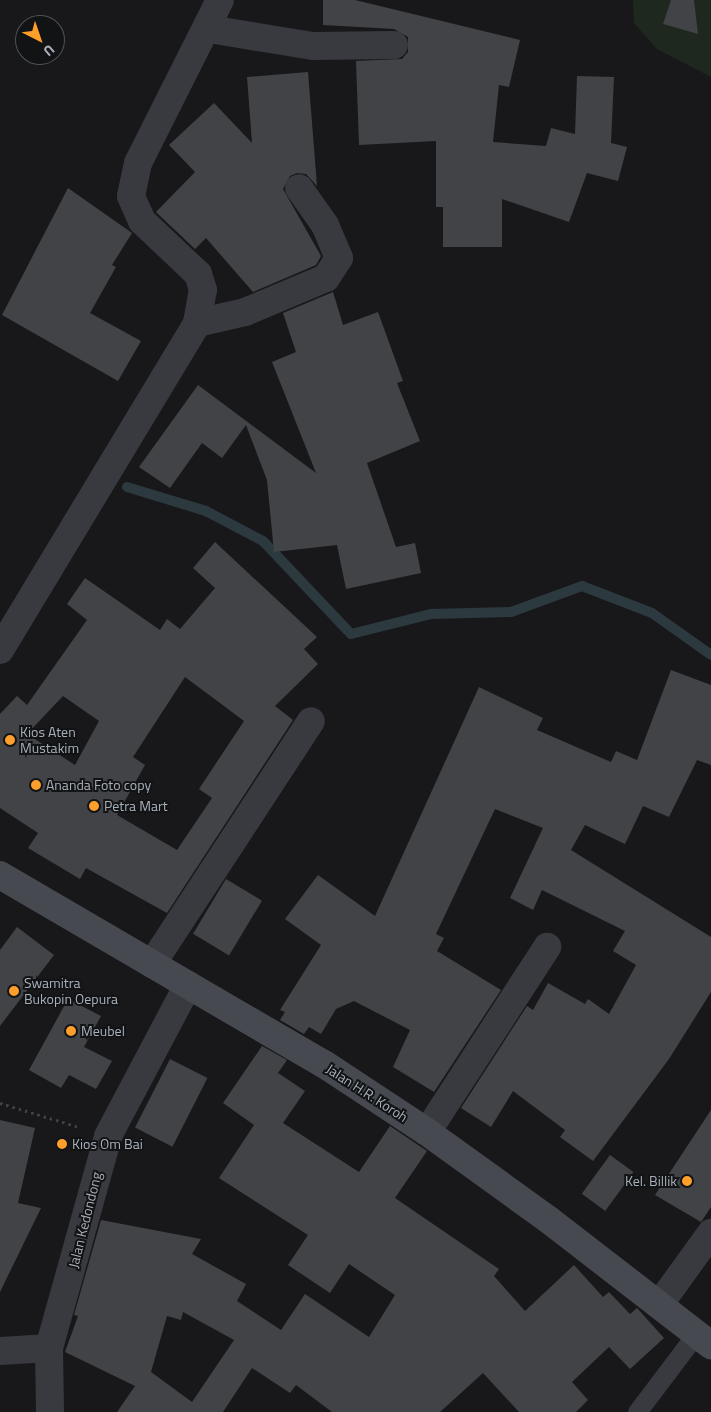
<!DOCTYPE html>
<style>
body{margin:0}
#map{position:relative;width:711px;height:1412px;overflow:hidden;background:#18181a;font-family:"Titillium Web",sans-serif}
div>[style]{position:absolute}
.green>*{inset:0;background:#1f281f}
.stream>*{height:10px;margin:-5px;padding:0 5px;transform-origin:5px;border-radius:5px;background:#2c393f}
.building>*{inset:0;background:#414347;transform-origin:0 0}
.path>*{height:3px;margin-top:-1.5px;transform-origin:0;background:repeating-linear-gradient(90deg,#3e4146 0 2.5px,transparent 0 6.5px)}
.lane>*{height:19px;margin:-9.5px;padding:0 9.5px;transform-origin:9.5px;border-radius:9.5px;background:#383a3f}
.street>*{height:28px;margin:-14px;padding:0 14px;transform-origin:14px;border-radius:14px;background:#383a3f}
.secondary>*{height:28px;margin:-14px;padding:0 14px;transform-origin:14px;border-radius:14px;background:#46494f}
.dots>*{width:14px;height:14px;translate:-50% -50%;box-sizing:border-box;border:2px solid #121315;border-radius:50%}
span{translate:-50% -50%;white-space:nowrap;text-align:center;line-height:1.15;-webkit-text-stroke:4px #121315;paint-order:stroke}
.poi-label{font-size:14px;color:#a9b0bb}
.left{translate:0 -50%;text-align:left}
.right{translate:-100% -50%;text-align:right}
.street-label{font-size:14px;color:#a9b0bb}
.north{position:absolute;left:15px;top:15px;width:50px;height:50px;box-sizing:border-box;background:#121315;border:1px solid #4e5257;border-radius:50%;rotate:139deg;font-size:14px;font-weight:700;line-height:20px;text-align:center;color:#a9b0bb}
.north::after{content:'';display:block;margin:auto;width:18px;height:22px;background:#ff9f2b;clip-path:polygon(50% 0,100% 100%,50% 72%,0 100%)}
</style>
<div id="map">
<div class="green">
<div style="clip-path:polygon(633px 0,711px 0,711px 77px,657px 49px,634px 23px)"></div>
</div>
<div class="stream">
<div style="left:127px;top:487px;width:83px;rotate:16.9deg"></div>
<div style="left:206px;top:511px;width:64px;rotate:27.8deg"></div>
<div style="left:263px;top:541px;width:128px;rotate:46.6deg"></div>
<div style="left:351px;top:634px;width:82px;rotate:-14deg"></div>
<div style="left:431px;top:614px;width:80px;rotate:-1.4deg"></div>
<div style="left:511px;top:612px;width:76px;rotate:-20.1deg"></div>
<div style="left:582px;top:586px;width:75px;rotate:21.1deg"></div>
<div style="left:652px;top:613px;width:72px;rotate:35.4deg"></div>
</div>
<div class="building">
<div style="clip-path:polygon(323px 0,355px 0,520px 40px,509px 87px,499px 85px,493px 142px,546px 146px,551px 128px,575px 134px,577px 76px,614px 77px,611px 143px,627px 147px,618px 181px,587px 173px,569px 222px,502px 199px,502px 247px,443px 247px,443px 207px,436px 207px,436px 141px,359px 145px,356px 61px,402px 59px,408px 52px,408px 37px,394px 29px,323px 25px)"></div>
<div style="clip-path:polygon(671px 0,694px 0,698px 34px,663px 24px)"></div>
<div style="clip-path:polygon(308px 72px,317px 186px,306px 174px,297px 173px,290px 176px,283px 189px,321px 256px,316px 265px,253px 292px,206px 238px,195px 249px,156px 212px,195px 172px,169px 145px,214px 103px,252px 143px,247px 77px)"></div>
<div style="clip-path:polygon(68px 188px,132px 233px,112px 265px,116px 267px,90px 313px,141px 341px,118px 381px,2px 315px)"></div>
<div style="clip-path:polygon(333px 292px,343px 325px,378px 312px,403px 381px,397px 383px,420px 441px,367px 463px,396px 547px,415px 543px,421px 573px,346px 589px,337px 545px,274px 552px,267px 480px,246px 425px,222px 458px,202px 443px,170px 488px,139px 467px,198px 385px,316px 473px,272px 362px,296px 352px,283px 313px)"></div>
<div style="clip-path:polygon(evenodd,215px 542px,317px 637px,304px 649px,318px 664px,275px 706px,293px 720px,167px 913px,86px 868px,80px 879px,28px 848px,38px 833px,0 808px,0 714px,17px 696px,27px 705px,87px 620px,67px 604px,85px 578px,160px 630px,167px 619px,180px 629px,215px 588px,193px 568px,215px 542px,185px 677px,244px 721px,199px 789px,212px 798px,177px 850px,117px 815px,145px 765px,133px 757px,185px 677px,215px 542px,63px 696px,99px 721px,75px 765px,27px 734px,63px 696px)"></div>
<div style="clip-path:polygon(671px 670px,711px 685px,711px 765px,697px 760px,669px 817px,643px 806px,625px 844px,585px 825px,571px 850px,711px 937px,711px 992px,669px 1059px,593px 1161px,560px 1137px,565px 1130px,513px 1091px,491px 1127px,461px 1108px,527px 1006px,533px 1010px,548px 983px,585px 1004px,588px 999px,609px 1014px,636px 965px,613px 951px,625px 931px,542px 890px,533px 910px,510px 898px,543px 828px,495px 809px,436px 934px,444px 938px,437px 951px,501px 990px,434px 1092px,393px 1067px,410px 1030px,354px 1001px,336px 1009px,321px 1034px,309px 1027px,304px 1034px,280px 1020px,285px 1012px,280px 1010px,321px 945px,285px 919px,318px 875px,375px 916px,479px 687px,543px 718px,537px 730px,611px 762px,616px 751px,637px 760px)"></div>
<div style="left:226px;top:879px;width:42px;height:64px;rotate:31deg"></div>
<div style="clip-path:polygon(17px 927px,54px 955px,0 1026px,0 950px)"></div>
<div style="clip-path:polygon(68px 999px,101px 1016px,84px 1047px,112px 1061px,96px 1089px,69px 1075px,61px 1088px,29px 1070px)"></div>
<div style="clip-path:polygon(evenodd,262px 1046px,287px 1060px,278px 1073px,305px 1091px,283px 1123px,359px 1172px,390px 1126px,427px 1151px,395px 1198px,499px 1269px,494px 1276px,525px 1311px,574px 1265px,603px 1297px,609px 1292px,630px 1314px,637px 1308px,664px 1338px,630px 1369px,609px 1347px,572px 1382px,588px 1400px,576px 1412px,519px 1412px,483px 1373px,440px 1412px,332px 1412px,296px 1385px,290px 1393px,252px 1368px,223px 1412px,117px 1412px,135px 1386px,65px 1352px,78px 1316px,74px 1315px,101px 1220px,201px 1239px,192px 1254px,246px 1284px,237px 1301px,281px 1330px,305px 1294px,369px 1337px,395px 1295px,349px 1264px,330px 1293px,288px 1265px,308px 1235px,219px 1178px,254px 1125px,223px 1103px,262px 1046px,183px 1312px,234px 1340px,192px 1402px,151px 1372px,167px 1316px,181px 1320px,183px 1312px)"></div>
<div style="left:170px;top:1059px;width:42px;height:77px;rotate:27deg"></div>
<div style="clip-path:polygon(711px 1110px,711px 1207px,701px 1222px,655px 1195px)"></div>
<div style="clip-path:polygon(0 1120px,35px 1128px,18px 1203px,41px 1208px,0 1292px)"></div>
<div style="left:610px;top:1155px;width:29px;height:48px;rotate:36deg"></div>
</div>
<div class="path">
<div style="left:0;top:1103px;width:83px;rotate:16.9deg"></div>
</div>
<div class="lane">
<div style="left:637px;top:1412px;width:98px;rotate:-52.9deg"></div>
</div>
<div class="street">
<div style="left:209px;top:29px;width:105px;rotate:9.3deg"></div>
<div style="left:313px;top:46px;width:81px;rotate:-0.7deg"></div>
<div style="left:197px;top:323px;width:49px;rotate:-12.9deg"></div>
<div style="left:245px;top:312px;width:88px;rotate:-22.8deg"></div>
<div style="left:326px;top:278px;width:24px;rotate:-57deg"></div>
<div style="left:339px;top:258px;width:36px;rotate:-113deg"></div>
<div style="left:325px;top:225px;width:45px;rotate:-125.1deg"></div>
<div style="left:0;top:650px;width:382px;rotate:-58.9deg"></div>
<div style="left:197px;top:323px;width:34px;rotate:-80deg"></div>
<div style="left:203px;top:290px;width:17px;rotate:-107deg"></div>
<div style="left:198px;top:274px;width:77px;rotate:-136.6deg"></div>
<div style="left:142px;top:221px;width:27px;rotate:-114deg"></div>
<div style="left:131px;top:196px;width:34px;rotate:-78deg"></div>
<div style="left:138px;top:163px;width:182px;rotate:-63.3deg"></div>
<div style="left:152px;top:964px;width:290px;rotate:-56.8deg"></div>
<div style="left:427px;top:1132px;width:221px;rotate:-57deg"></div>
<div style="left:659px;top:1305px;width:89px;rotate:-54.2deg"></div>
<div style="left:0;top:1351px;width:49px;rotate:-3.5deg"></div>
<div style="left:50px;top:1412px;width:64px;rotate:-90.9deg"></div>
<div style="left:49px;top:1348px;width:220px;rotate:-74.4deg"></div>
<div style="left:108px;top:1136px;width:171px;rotate:-62.1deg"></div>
</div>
<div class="secondary">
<div style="left:0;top:875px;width:375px;rotate:30.3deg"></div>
<div style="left:324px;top:1064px;width:123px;rotate:33.4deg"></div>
<div style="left:427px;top:1132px;width:150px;rotate:35.8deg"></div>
<div style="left:549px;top:1220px;width:205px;rotate:37.7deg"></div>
</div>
<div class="dots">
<div style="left:10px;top:740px;background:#ff9f2b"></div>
<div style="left:36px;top:785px;background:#ff9f2b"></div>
<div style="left:94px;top:806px;background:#ff9f2b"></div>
<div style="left:14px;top:991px;background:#ff9f2b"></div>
<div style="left:71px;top:1031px;background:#ff9f2b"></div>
<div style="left:62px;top:1144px;background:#ff9f2b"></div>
<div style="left:687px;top:1181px;background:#ff9f2b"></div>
</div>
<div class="poi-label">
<span class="left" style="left:20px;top:740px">Kios Aten<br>Mustakim</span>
<span class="left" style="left:46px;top:785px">Ananda Foto copy</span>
<span class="left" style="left:104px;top:806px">Petra Mart</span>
<span class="left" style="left:24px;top:991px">Swamitra<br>Bukopin Oepura</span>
<span class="left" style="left:81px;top:1031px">Meubel</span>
<span class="left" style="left:72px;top:1144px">Kios Om Bai</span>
<span class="right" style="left:677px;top:1181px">Kel. Billik</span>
</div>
<div class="street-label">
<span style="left:367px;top:1093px;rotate:33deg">Jalan H.R. Koroh</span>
<span style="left:85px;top:1220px;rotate:-76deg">Jalan Kedondong</span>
</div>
<div class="north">U</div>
</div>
